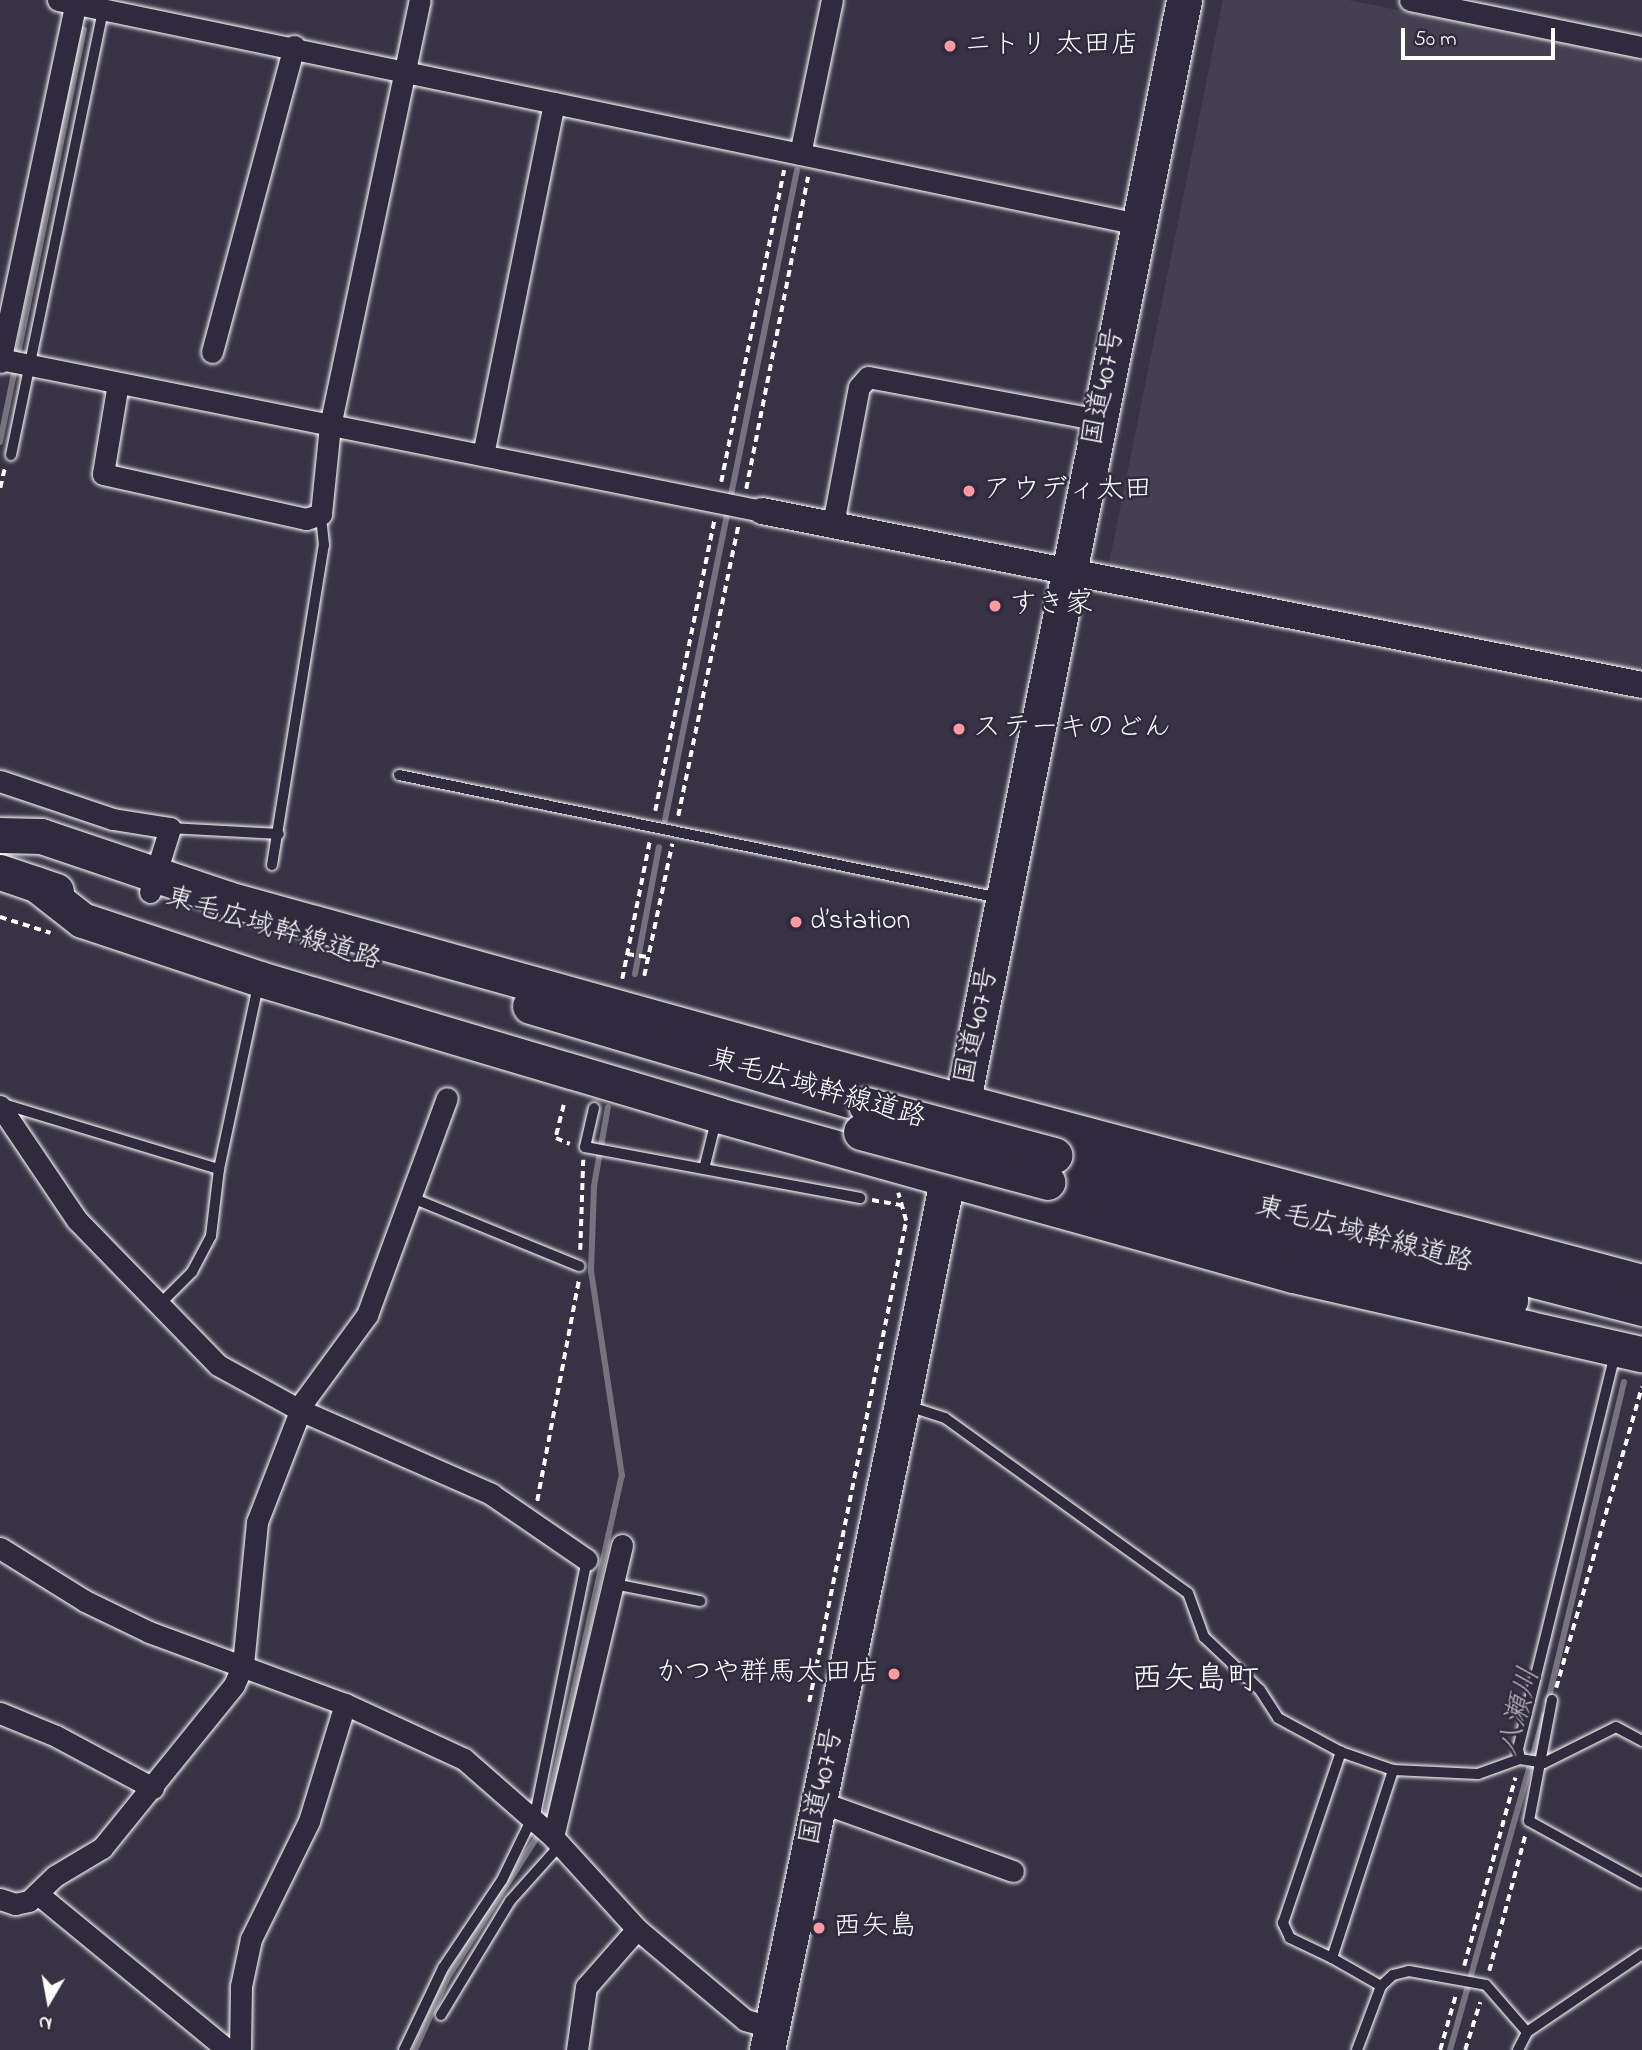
<!DOCTYPE html>
<meta charset="utf-8">
<style>
body{margin:0}
#map{position:relative;width:1642px;height:2050px;overflow:hidden;background:#373345;font-family:"Indie Flower","Klee One",sans-serif}
div>[style]{position:absolute}
.built>*{inset:0;background:#444051}
.stream>*{height:6px;margin:-3px;padding:0 3px;transform-origin:3px;border-radius:3px;background:#76737f}
.path>*{height:3.5px;margin-top:-1.75px;transform-origin:0;background:repeating-linear-gradient(90deg,#fff 0 7px,transparent 0 12px)}
.roads{filter:drop-shadow(0 0 2px #fff) drop-shadow(0 0 2px #fff)}
.service>*{height:10px;margin:-5px;padding:0 5px;transform-origin:5px;border-radius:5px;background:#2f2a3d}
.minor>*{height:21px;margin:-10.5px;padding:0 10.5px;transform-origin:10.5px;border-radius:10.5px;background:#2f2a3d}
.tertiary>*{height:26px;margin:-13px;padding:0 13px;transform-origin:13px;border-radius:13px;background:#2f2a3d}
.trunk>*{height:35px;margin:-17.5px;padding:0 17.5px;transform-origin:17.5px;border-radius:17.5px;background:#2f2a3d}
.bridges{filter:drop-shadow(0 0 2px #fff) drop-shadow(0 0 2px #fff)}
.trunk-bridge>*{height:35px;margin:-17.5px;padding:0 17.5px;transform-origin:17.5px;border-radius:17.5px;background:#2f2a3d}
.dots>*{width:19px;height:19px;translate:-50% -50%;box-sizing:border-box;border:4px solid #2f2a3d;border-radius:50%}
span{translate:-50% -50%;white-space:nowrap;text-align:center;line-height:1.15;-webkit-text-stroke:5px #2f2a3d;paint-order:stroke}
.poi-label{font-size:28px;color:#fff}
.left{translate:0 -50%;text-align:left}
.right{translate:-100% -50%;text-align:right}
.street-label{font-size:28px;color:#fff}
.water-label{font-size:30px;color:#b4b2b9;font-style:italic}
.quarter-label{font-size:32px;color:#fff}
.north{position:absolute;left:14px;top:1966px;width:70px;height:70px;-webkit-text-stroke:5px #2f2a3d;paint-order:stroke;rotate:190deg;font-size:19px;font-weight:700;line-height:28px;text-align:center;color:#fff}
.north::after{content:'';display:block;margin:auto;width:24px;height:32px;background:#fff;clip-path:polygon(50% 0,100% 100%,50% 72%,0 100%)}
.scale{position:absolute;left:1401px;top:28px;width:154px;height:32px;box-sizing:border-box;border:4px solid #fff;border-top:0;padding-left:9px;font-size:21px;line-height:24px;white-space:nowrap;color:#fff;-webkit-text-stroke:5px #2f2a3d;paint-order:stroke}
</style>
<div id="map">
<div class="built">
<div style="clip-path:polygon(1223px 0,1348px 0,1642px 59px,1642px 674px,1108px 568px)"></div>
</div>
<div class="stream">
<div style="left:0;top:442px;width:421px;rotate:-78.5deg"></div>
<div style="left:665px;top:820px;width:663px;rotate:-78.52deg"></div>
<div style="left:635px;top:974px;width:129px;rotate:-79.3deg"></div>
<div style="left:1548px;top:1701px;width:328px;rotate:-76.6deg"></div>
<div style="left:415px;top:2050px;width:78px;rotate:-65.7deg"></div>
<div style="left:447px;top:1979px;width:179px;rotate:-57.6deg"></div>
<div style="left:543px;top:1828px;width:361px;rotate:-77.4deg"></div>
<div style="left:622px;top:1476px;width:206px;rotate:-98.6deg"></div>
<div style="left:591px;top:1272px;width:86px;rotate:-88deg"></div>
<div style="left:594px;top:1186px;width:80px;rotate:-80deg"></div>
<div style="left:1450px;top:2050px;width:348px;rotate:-74.3deg"></div>
</div>
<div class="path">
<div style="left:721px;top:482px;width:318px;rotate:-78.6deg"></div>
<div style="left:0;top:488px;width:23px;rotate:-77deg"></div>
<div style="left:746px;top:489px;width:318px;rotate:-78.8deg"></div>
<div style="left:655px;top:811px;width:296px;rotate:-78.5deg"></div>
<div style="left:678px;top:816px;width:297px;rotate:-78.3deg"></div>
<div style="left:0;top:917px;width:53px;rotate:17.4deg"></div>
<div style="left:627px;top:954px;width:21px;rotate:8deg"></div>
<div style="left:644px;top:976px;width:135px;rotate:-78deg"></div>
<div style="left:622px;top:979px;width:143px;rotate:-78.7deg"></div>
<div style="left:564px;top:1105px;width:34px;rotate:104deg"></div>
<div style="left:556px;top:1138px;width:15px;rotate:23deg"></div>
<div style="left:872px;top:1200px;width:34px;rotate:10deg"></div>
<div style="left:580px;top:1250px;width:90px;rotate:-88.1deg"></div>
<div style="left:537px;top:1501px;width:227px;rotate:-79.3deg"></div>
<div style="left:1556px;top:1688px;width:313px;rotate:-74.1deg"></div>
<div style="left:809px;top:1702px;width:491px;rotate:-78.6deg"></div>
<div style="left:906px;top:1221px;width:29px;rotate:-106deg"></div>
<div style="left:1464px;top:1966px;width:195px;rotate:-74.8deg"></div>
<div style="left:1489px;top:1971px;width:140px;rotate:-75.1deg"></div>
<div style="left:1440px;top:2050px;width:58px;rotate:-74.1deg"></div>
<div style="left:1465px;top:2050px;width:50px;rotate:-72.6deg"></div>
</div>
<div class="roads">
<div class="service">
<div style="left:11px;top:455px;width:455px;rotate:-78.3deg"></div>
<div style="left:399px;top:775px;width:613px;rotate:11.57deg"></div>
<div style="left:170px;top:828px;width:109px;rotate:3.2deg"></div>
<div style="left:272px;top:865px;width:324px;rotate:-80.8deg"></div>
<div style="left:324px;top:545px;width:31px;rotate:-96deg"></div>
<div style="left:0;top:1103px;width:229px;rotate:16.8deg"></div>
<div style="left:594px;top:1108px;width:40px;rotate:103deg"></div>
<div style="left:585px;top:1147px;width:280px;rotate:10.5deg"></div>
<div style="left:704px;top:1169px;width:49px;rotate:-76deg"></div>
<div style="left:410px;top:1197px;width:183px;rotate:22.2deg"></div>
<div style="left:159px;top:1305px;width:47px;rotate:-45deg"></div>
<div style="left:192px;top:1272px;width:41px;rotate:-62.2deg"></div>
<div style="left:211px;top:1236px;width:67px;rotate:-83.2deg"></div>
<div style="left:219px;top:1169px;width:188px;rotate:-78deg"></div>
<div style="left:908px;top:1406px;width:39px;rotate:18deg"></div>
<div style="left:945px;top:1418px;width:299px;rotate:35.8deg"></div>
<div style="left:1188px;top:1593px;width:47px;rotate:70deg"></div>
<div style="left:1204px;top:1637px;width:77px;rotate:43.4deg"></div>
<div style="left:1260px;top:1690px;width:33px;rotate:57deg"></div>
<div style="left:1278px;top:1718px;width:72px;rotate:28.4deg"></div>
<div style="left:1341px;top:1752px;width:55px;rotate:19.1deg"></div>
<div style="left:1393px;top:1770px;width:85px;rotate:2.7deg"></div>
<div style="left:1478px;top:1774px;width:45px;rotate:-19.7deg"></div>
<div style="left:1520px;top:1759px;width:24px;rotate:9deg"></div>
<div style="left:1544px;top:1763px;width:80px;rotate:-26.6deg"></div>
<div style="left:1616px;top:1727px;width:30px;rotate:28deg"></div>
<div style="left:614px;top:1584px;width:88px;rotate:11.2deg"></div>
<div style="left:1552px;top:1700px;width:123px;rotate:100.8deg"></div>
<div style="left:1529px;top:1821px;width:129px;rotate:28.8deg"></div>
<div style="left:1520px;top:1759px;width:10px;rotate:-101deg"></div>
<div style="left:1518px;top:1749px;width:407px;rotate:-76.2deg"></div>
<div style="left:1332px;top:1958px;width:47px;rotate:-154.5deg"></div>
<div style="left:1290px;top:1938px;width:17px;rotate:-115deg"></div>
<div style="left:1283px;top:1923px;width:181px;rotate:-71.3deg"></div>
<div style="left:1381px;top:1986px;width:56px;rotate:-150.3deg"></div>
<div style="left:1332px;top:1958px;width:198px;rotate:-72deg"></div>
<div style="left:441px;top:2015px;width:133px;rotate:-58.8deg"></div>
<div style="left:510px;top:1901px;width:75px;rotate:-48.2deg"></div>
<div style="left:404px;top:2050px;width:91px;rotate:-64.6deg"></div>
<div style="left:443px;top:1968px;width:106px;rotate:-56.2deg"></div>
<div style="left:502px;top:1880px;width:78px;rotate:-64.1deg"></div>
<div style="left:536px;top:1810px;width:255px;rotate:-78.5deg"></div>
<div style="left:1357px;top:2050px;width:68px;rotate:-69.4deg"></div>
<div style="left:1381px;top:1986px;width:16px;rotate:-43deg"></div>
<div style="left:1393px;top:1975px;width:16px;rotate:-14deg"></div>
<div style="left:1409px;top:1971px;width:78px;rotate:10.3deg"></div>
<div style="left:1486px;top:1985px;width:62px;rotate:48.9deg"></div>
<div style="left:1518px;top:2050px;width:20px;rotate:-63deg"></div>
<div style="left:1527px;top:2032px;width:139px;rotate:-34.1deg"></div>
</div>
<div class="minor">
<div style="left:58px;top:0;width:1103px;rotate:11.72deg"></div>
<div style="left:1410px;top:0;width:237px;rotate:11.5deg"></div>
<div style="left:800px;top:154px;width:157px;rotate:-78.3deg"></div>
<div style="left:212px;top:352px;width:317px;rotate:-75deg"></div>
<div style="left:0;top:359px;width:777px;rotate:11.28deg"></div>
<div style="left:0;top:362px;width:370px;rotate:-78.1deg"></div>
<div style="left:118px;top:383px;width:92px;rotate:99.4deg"></div>
<div style="left:103px;top:474px;width:208px;rotate:12.5deg"></div>
<div style="left:306px;top:519px;width:16px;rotate:-18deg"></div>
<div style="left:321px;top:514px;width:88px;rotate:-84.2deg"></div>
<div style="left:330px;top:426px;width:435px;rotate:-78.1deg"></div>
<div style="left:483px;top:455px;width:359px;rotate:-78.6deg"></div>
<div style="left:833px;top:524px;width:139px;rotate:-79.3deg"></div>
<div style="left:859px;top:387px;width:13px;rotate:-48deg"></div>
<div style="left:868px;top:377px;width:235px;rotate:10.5deg"></div>
<div style="left:0;top:781px;width:119px;rotate:18.6deg"></div>
<div style="left:113px;top:819px;width:58px;rotate:9deg"></div>
<div style="left:170px;top:828px;width:67px;rotate:107.4deg"></div>
<div style="left:0;top:1106px;width:138px;rotate:56deg"></div>
<div style="left:77px;top:1220px;width:202px;rotate:45.8deg"></div>
<div style="left:218px;top:1365px;width:94px;rotate:28.8deg"></div>
<div style="left:300px;top:1410px;width:209px;rotate:23.7deg"></div>
<div style="left:491px;top:1494px;width:116px;rotate:34.5deg"></div>
<div style="left:0;top:1548px;width:100px;rotate:31.9deg"></div>
<div style="left:85px;top:1601px;width:71px;rotate:25.8deg"></div>
<div style="left:149px;top:1632px;width:209px;rotate:20.2deg"></div>
<div style="left:345px;top:1704px;width:131px;rotate:24.8deg"></div>
<div style="left:464px;top:1759px;width:118px;rotate:41.2deg"></div>
<div style="left:553px;top:1837px;width:125px;rotate:47.6deg"></div>
<div style="left:637px;top:1929px;width:141px;rotate:40.1deg"></div>
<div style="left:745px;top:2020px;width:28px;rotate:15deg"></div>
<div style="left:0;top:1713px;width:61px;rotate:22.3deg"></div>
<div style="left:56px;top:1736px;width:110px;rotate:28.2deg"></div>
<div style="left:820px;top:1802px;width:205px;rotate:19.7deg"></div>
<div style="left:553px;top:1837px;width:300px;rotate:-76.7deg"></div>
<div style="left:39px;top:1895px;width:244px;rotate:39.4deg"></div>
<div style="left:0;top:1899px;width:16px;rotate:18deg"></div>
<div style="left:15px;top:1904px;width:14px;rotate:-12deg"></div>
<div style="left:29px;top:1901px;width:36px;rotate:-44deg"></div>
<div style="left:55px;top:1876px;width:55px;rotate:-30.8deg"></div>
<div style="left:102px;top:1848px;width:210px;rotate:-51deg"></div>
<div style="left:234px;top:1685px;width:22px;rotate:-66deg"></div>
<div style="left:243px;top:1665px;width:144px;rotate:-84.4deg"></div>
<div style="left:257px;top:1522px;width:130px;rotate:-68.8deg"></div>
<div style="left:304px;top:1401px;width:107px;rotate:-53.8deg"></div>
<div style="left:367px;top:1315px;width:231px;rotate:-69.8deg"></div>
<div style="left:240px;top:2050px;width:64px;rotate:-89.1deg"></div>
<div style="left:241px;top:1986px;width:48px;rotate:-78deg"></div>
<div style="left:251px;top:1939px;width:131px;rotate:-63.8deg"></div>
<div style="left:309px;top:1821px;width:122px;rotate:-72.9deg"></div>
<div style="left:577px;top:2050px;width:64px;rotate:-81.9deg"></div>
<div style="left:586px;top:1987px;width:77px;rotate:-48.7deg"></div>
</div>
<div class="tertiary">
<div style="left:762px;top:511px;width:897px;rotate:11.18deg"></div>
</div>
<div class="trunk">
<div style="left:0;top:835px;width:41px;rotate:1.4deg"></div>
<div style="left:41px;top:836px;width:197px;rotate:18.6deg"></div>
<div style="left:228px;top:899px;width:608px;rotate:15.54deg"></div>
<div style="left:814px;top:1062px;width:857px;rotate:14.88deg"></div>
<div style="left:0;top:872px;width:59px;rotate:18.7deg"></div>
<div style="left:36px;top:884px;width:58px;rotate:38deg"></div>
<div style="left:82px;top:920px;width:188px;rotate:18.3deg"></div>
<div style="left:260px;top:979px;width:478px;rotate:16.5deg"></div>
<div style="left:718px;top:1115px;width:597px;rotate:15.55deg"></div>
<div style="left:1293px;top:1275px;width:358px;rotate:12.8deg"></div>
<div style="left:530px;top:1006px;width:350px;rotate:16.4deg"></div>
<div style="left:1054px;top:1155px;width:608px;rotate:14.59deg"></div>
<div style="left:1047px;top:1182px;width:478px;rotate:14.3deg"></div>
<div style="left:767px;top:2050px;width:660px;rotate:-78.2deg"></div>
<div style="left:902px;top:1404px;width:1432px;rotate:-78.64deg"></div>
</div>
</div>
<div class="bridges">
<div class="trunk-bridge">
<div style="left:866px;top:1105px;width:195px;rotate:14.9deg"></div>
<div style="left:861px;top:1132px;width:193px;rotate:15deg"></div>
</div>
</div>
<div class="dots">
<div style="left:950px;top:46px;background:#ff9aa2"></div>
<div style="left:969px;top:491px;background:#ff9aa2"></div>
<div style="left:995px;top:606px;background:#ff9aa2"></div>
<div style="left:959px;top:729px;background:#ff9aa2"></div>
<div style="left:796px;top:922px;background:#ff9aa2"></div>
<div style="left:894px;top:1674px;background:#ff9aa2"></div>
<div style="left:819px;top:1928px;background:#ff9aa2"></div>
</div>
<div class="poi-label">
<span class="left" style="left:964px;top:46px">ニトリ 太田店</span>
<span class="left" style="left:983px;top:491px">アウディ太田</span>
<span class="left" style="left:1009px;top:606px">すき家</span>
<span class="left" style="left:973px;top:729px">ステーキのどん</span>
<span class="left" style="left:810px;top:922px">d’station</span>
<span class="right" style="left:880px;top:1674px">かつや群馬太田店</span>
<span class="left" style="left:833px;top:1928px">西矢島</span>
</div>
<div class="street-label">
<span style="left:1105px;top:387px;rotate:-79deg">国道407号</span>
<span style="left:273px;top:930px;rotate:17deg">東毛広域幹線道路</span>
<span style="left:978px;top:1026px;rotate:-78deg">国道407号</span>
<span style="left:817px;top:1090px;rotate:16deg">東毛広域幹線道路</span>
<span style="left:1364px;top:1236px;rotate:15deg">東毛広域幹線道路</span>
<span style="left:823px;top:1787px;rotate:-78deg">国道407号</span>
</div>
<div class="water-label">
<span style="left:1520px;top:1712px;rotate:-75deg">八瀬川</span>
</div>
<div class="quarter-label">
<span style="left:1195px;top:1681px">西矢島町</span>
</div>
<div class="north">N</div>
<div class="scale">50 m</div>
</div>
